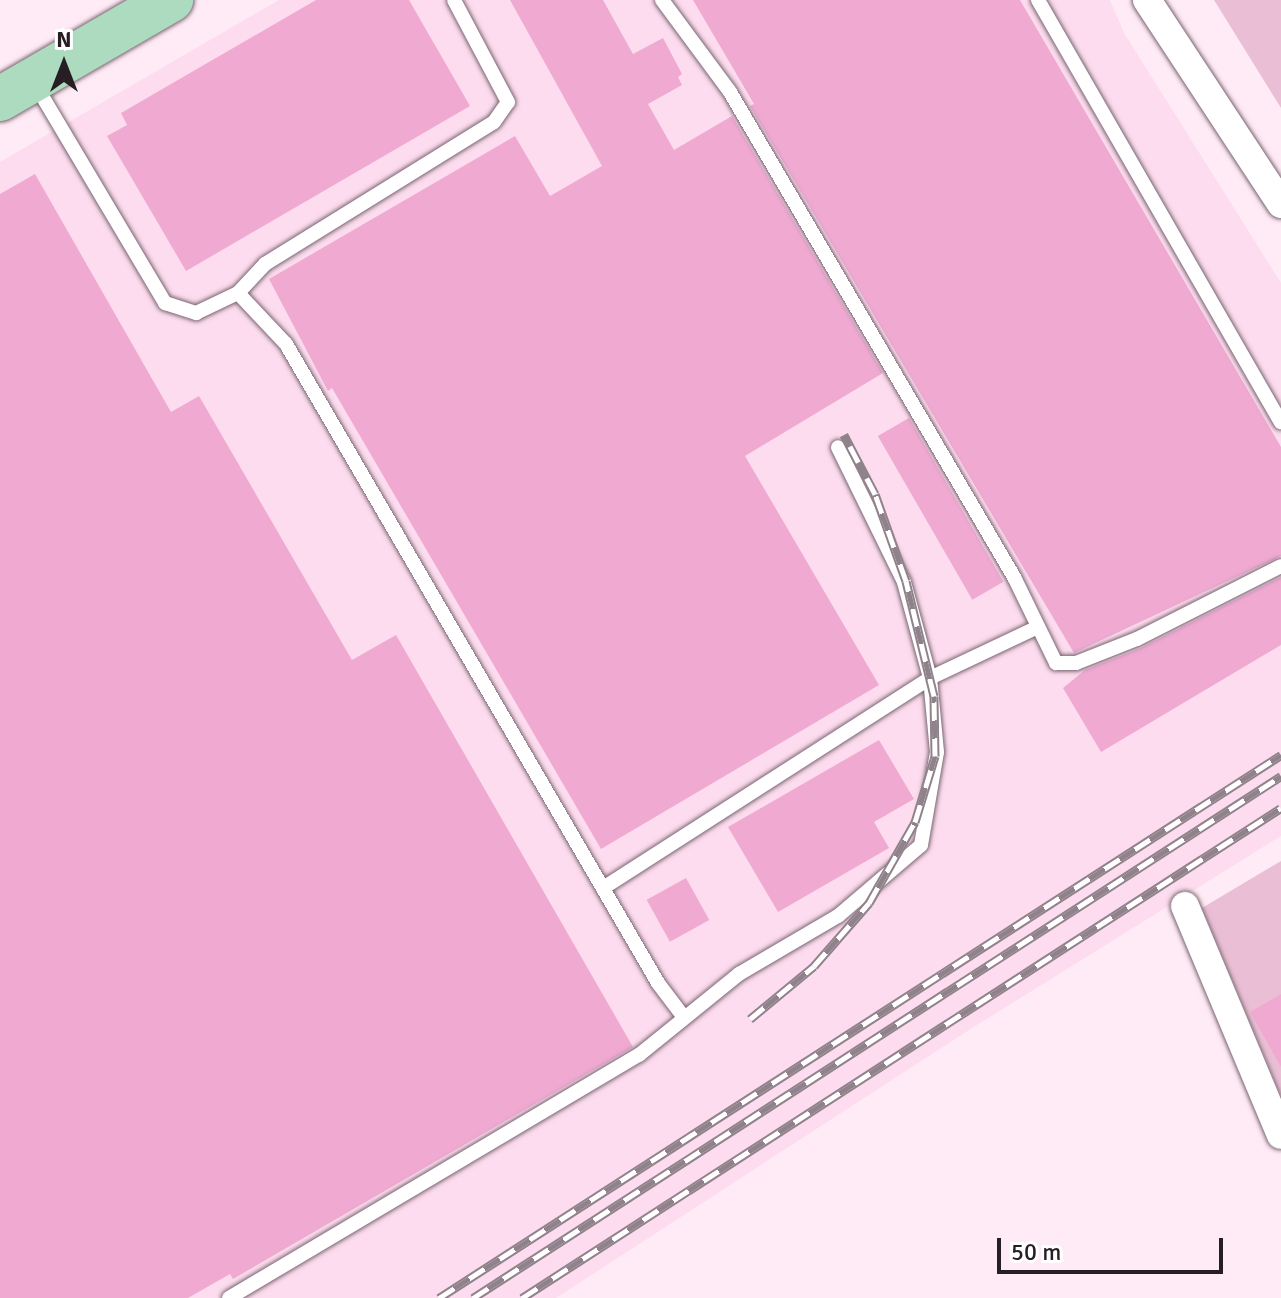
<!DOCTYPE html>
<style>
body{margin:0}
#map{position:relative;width:1281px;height:1298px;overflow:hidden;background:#ffebf6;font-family:Signika,sans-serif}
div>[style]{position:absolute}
.built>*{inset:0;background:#fcdcee}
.green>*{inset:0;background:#eabfd6}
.building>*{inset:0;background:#f0aad2;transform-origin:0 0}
.roads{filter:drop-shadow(0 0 2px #7a6571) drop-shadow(0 0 2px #7a6571)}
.service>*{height:14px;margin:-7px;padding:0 7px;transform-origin:7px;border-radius:7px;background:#fff}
.minor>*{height:28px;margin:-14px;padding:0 14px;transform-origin:14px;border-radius:14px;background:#fff}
.primary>*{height:44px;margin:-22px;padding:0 22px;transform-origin:22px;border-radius:22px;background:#addbbf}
.rail>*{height:9px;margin-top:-4.5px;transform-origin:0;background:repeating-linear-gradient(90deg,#fff 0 18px,#90828a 0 36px);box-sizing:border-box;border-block:2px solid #90828a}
span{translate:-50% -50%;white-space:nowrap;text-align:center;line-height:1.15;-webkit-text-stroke:6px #fff;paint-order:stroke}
.north{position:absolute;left:24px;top:24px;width:80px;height:80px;-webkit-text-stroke:6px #fff;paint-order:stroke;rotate:0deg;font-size:22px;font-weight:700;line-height:32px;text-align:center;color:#271e23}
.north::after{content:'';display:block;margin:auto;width:28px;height:36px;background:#271e23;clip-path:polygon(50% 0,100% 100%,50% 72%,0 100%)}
.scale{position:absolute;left:997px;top:1238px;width:226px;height:36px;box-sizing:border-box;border:4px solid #271e23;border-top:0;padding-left:10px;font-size:24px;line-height:28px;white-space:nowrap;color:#271e23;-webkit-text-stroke:6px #fff;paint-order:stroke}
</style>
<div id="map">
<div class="built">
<div style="clip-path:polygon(279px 0,1110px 0,1124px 33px,1281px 283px,1281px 836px,972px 1028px,556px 1298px,0 1298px,0 162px)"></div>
</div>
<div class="green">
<div style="clip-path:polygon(1214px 0,1281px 0,1281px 108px)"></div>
<div style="clip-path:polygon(1281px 861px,1281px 1096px,1202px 908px)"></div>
</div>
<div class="building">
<div style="clip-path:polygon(316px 0,409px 0,470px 106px,186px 271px,107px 136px,127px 125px,121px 113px)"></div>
<div style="clip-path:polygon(510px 0,603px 0,633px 54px,663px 38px,682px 74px,678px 77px,682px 85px,648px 104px,674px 150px,732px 116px,883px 373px,745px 456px,879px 685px,601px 849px,332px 388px,328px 391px,269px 279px,515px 136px,550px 196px,602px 166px)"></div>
<div style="clip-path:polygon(693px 0,1020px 0,1281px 447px,1281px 556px,1074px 653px,750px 106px,754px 104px)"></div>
<div style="clip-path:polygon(35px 174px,171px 412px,199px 396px,352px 660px,396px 635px,633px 1047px,233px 1279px,230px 1274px,188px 1298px,0 1298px,0 194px)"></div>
<div style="left:909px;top:418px;width:189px;height:36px;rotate:60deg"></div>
<div style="clip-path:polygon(1281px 577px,1281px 645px,1101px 752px,1063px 688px,1085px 670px,1141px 648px)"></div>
<div style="clip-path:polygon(879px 740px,914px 799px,874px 822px,889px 848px,778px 912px,728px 827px)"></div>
<div style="left:686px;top:878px;width:48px;height:45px;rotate:61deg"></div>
<div style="clip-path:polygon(1281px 994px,1281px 1067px,1250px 1012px)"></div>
</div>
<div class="roads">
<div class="service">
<div style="left:662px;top:0;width:114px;rotate:53.5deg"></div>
<div style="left:730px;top:92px;width:562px;rotate:59.65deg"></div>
<div style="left:1014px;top:577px;width:96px;rotate:64deg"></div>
<div style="left:1056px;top:663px;width:20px"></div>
<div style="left:1076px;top:663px;width:66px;rotate:-21.5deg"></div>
<div style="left:1137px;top:639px;width:161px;rotate:-26.9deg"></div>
<div style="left:1038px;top:0;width:487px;rotate:60.1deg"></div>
<div style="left:35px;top:84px;width:255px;rotate:59.3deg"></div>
<div style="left:165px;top:303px;width:33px;rotate:18deg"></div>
<div style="left:196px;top:313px;width:47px;rotate:-25.5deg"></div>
<div style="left:238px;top:293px;width:70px;rotate:46.7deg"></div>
<div style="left:286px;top:344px;width:739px;rotate:59.79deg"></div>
<div style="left:658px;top:983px;width:41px;rotate:52.9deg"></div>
<div style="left:238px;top:293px;width:40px;rotate:-47deg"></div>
<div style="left:265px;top:264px;width:269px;rotate:-31.8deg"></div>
<div style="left:494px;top:122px;width:24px;rotate:-55deg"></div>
<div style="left:508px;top:102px;width:115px;rotate:-117.9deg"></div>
<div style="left:603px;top:888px;width:389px;rotate:-32.7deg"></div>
<div style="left:930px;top:678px;width:117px;rotate:-25.3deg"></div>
<div style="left:229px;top:1298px;width:477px;rotate:-30.7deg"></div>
<div style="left:639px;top:1055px;width:129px;rotate:-39deg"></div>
<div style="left:739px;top:974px;width:115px;rotate:-30.4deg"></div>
<div style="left:838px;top:916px;width:109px;rotate:-40.5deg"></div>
<div style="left:921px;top:845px;width:94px;rotate:-80.2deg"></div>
<div style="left:937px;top:752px;width:74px;rotate:-95.4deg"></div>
<div style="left:930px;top:678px;width:99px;rotate:-105.2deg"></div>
<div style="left:904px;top:582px;width:150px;rotate:-116.1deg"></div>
</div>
<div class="minor">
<div style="left:1147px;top:0;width:244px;rotate:56.7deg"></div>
<div style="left:1185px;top:906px;width:248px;rotate:67.3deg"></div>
</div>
<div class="primary">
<div style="left:0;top:99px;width:198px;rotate:-30.1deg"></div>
</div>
</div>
<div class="rail">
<div style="left:750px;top:1019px;width:83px;rotate:-39.6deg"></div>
<div style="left:814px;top:966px;width:84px;rotate:-48.9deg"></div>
<div style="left:869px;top:903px;width:93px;rotate:-60.4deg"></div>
<div style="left:915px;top:822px;width:69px;rotate:-73.1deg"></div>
<div style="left:935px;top:756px;width:60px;rotate:-91deg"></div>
<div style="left:934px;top:696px;width:118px;rotate:-103.7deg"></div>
<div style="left:906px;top:581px;width:92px;rotate:-109.6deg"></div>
<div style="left:875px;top:494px;width:67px;rotate:-117.7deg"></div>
<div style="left:439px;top:1298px;width:1002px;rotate:-32.82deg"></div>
<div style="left:473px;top:1298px;width:962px;rotate:-32.86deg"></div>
<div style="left:522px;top:1298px;width:903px;rotate:-32.85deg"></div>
</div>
<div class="north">N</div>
<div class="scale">50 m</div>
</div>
